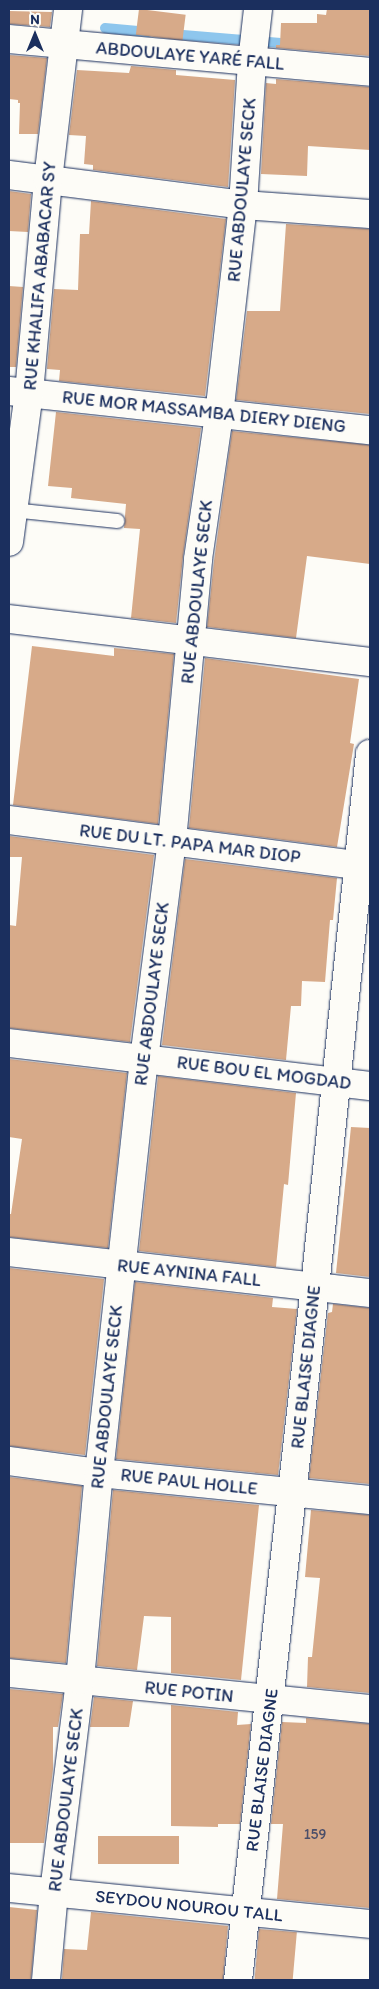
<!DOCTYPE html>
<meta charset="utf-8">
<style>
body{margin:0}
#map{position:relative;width:379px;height:1989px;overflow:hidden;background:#fdfcf7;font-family:Itim,sans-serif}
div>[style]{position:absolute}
.stream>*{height:10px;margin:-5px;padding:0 5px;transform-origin:5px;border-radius:5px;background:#8ec6ed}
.building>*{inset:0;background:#d7aa89;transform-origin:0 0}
.roads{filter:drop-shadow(0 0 1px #1b2f5e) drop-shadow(0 0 1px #1b2f5e)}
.service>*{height:14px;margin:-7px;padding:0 7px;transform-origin:7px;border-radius:7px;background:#fdfcf7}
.minor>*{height:28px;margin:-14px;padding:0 14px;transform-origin:14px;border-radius:14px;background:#fdfcf7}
span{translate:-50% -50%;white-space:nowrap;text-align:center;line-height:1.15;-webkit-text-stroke:4px #fdfcf7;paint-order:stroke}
.number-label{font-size:15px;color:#4a4e69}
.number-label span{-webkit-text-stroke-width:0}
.street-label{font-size:18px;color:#1b2f5e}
.frame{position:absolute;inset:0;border:10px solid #1b2f5e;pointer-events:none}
.north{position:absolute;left:10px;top:10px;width:50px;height:50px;-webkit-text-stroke:4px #fdfcf7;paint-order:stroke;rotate:0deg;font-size:14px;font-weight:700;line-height:20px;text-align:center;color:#1b2f5e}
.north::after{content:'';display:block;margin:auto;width:18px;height:22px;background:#1b2f5e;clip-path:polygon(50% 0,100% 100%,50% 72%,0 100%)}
</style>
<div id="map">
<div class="stream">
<div style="left:105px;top:28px;width:44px;rotate:5.2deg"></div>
<div style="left:171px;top:34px;width:122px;rotate:4.7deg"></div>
</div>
<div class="building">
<div style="left:139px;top:9px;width:47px;height:26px;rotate:7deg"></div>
<div style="clip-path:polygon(327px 9px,370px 9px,370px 56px,276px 48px,276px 45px,280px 45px,281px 23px,317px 23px,317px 14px,326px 15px)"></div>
<div style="clip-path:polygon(9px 11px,52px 12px,50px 27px,9px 24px)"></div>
<div style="clip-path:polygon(9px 55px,47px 58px,38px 134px,19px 134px,20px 103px,18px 103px,18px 100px,9px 99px)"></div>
<div style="clip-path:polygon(131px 66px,176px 70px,176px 75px,235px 80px,228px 187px,93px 170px,93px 165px,84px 164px,86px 136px,69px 135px,77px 70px,129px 73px)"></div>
<div style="clip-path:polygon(276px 79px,370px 87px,370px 150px,308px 146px,307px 176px,261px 174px,266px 83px,276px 84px)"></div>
<div style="clip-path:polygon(9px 191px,31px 194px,28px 232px,9px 231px)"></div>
<div style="clip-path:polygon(91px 201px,226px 219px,205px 396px,59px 381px,60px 370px,47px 369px,54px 289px,78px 290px,80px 234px,89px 234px)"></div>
<div style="clip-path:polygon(286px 224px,370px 229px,370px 414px,236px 400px,247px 311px,280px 311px)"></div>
<div style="clip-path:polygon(9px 286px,23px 287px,16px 367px,9px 367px)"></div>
<div style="clip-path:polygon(56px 412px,201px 428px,183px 557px,176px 623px,131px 618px,140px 529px,124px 528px,126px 504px,71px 498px,72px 488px,48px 486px)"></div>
<div style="clip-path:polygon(232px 431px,370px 445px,370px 564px,307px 556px,296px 638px,207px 627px,214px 561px)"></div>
<div style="clip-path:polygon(32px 646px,114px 656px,114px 648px,174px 654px,158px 824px,13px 805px)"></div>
<div style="clip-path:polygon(205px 658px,359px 679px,350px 743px,354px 744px,337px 847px,189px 828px)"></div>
<div style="clip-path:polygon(9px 836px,154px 855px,130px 1042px,9px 1028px,9px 925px,16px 926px,22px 857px,9px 857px)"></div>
<div style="clip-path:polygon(185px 859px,337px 878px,333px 920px,330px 920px,325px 982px,302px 981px,301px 1006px,291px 1006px,286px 1060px,162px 1045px)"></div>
<div style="clip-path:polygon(9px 1059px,127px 1073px,108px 1248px,9px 1237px,9px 1214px,11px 1214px,22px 1139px,9px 1137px)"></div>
<div style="clip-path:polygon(158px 1076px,296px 1093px,288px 1185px,284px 1184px,276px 1267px,139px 1251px)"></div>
<div style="clip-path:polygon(351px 1127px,370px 1128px,370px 1277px,336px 1273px)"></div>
<div style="clip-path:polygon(9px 1268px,104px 1279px,85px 1455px,9px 1446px)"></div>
<div style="clip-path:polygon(135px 1282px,273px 1298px,272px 1307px,297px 1309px,278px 1475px,116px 1459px)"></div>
<div style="clip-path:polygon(333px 1304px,370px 1308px,370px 1484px,309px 1478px,328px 1313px,332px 1312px)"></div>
<div style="clip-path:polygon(9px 1477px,82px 1486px,66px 1663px,9px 1658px)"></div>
<div style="clip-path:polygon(113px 1490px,259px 1505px,241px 1680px,171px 1673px,171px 1617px,144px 1616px,137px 1670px,97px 1666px)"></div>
<div style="clip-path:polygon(311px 1510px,370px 1515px,370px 1693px,307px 1687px,308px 1657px,312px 1657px,320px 1578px,305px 1577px)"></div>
<div style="clip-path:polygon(9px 1689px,63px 1694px,58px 1727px,53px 1727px,53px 1769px,44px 1843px,9px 1843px)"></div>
<div style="clip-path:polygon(94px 1697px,133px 1701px,129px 1727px,90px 1727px)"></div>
<div style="clip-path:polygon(171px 1705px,238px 1712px,237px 1725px,251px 1724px,240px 1824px,218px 1824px,218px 1827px,171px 1826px)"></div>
<div style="clip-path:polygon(306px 1718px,370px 1724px,370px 1908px,277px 1899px,283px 1824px,271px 1824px,282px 1722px,306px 1723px)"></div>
<div style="left:98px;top:1836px;width:81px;height:28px"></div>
<div style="clip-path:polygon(9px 1907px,37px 1910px,31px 1980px,9px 1980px)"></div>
<div style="clip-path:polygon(91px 1912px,228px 1926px,223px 1980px,62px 1980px,64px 1949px,87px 1950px)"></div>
<div style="left:259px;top:1929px;width:38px;height:51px;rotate:5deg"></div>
</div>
<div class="roads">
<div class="service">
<div style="left:12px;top:510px;width:106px;rotate:6deg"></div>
</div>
<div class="minor">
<div style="left:9px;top:39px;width:363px;rotate:5.2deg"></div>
<div style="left:9px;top:175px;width:236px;rotate:7.3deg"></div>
<div style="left:243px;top:205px;width:127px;rotate:4.1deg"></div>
<div style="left:9px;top:391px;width:363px;rotate:6.2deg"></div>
<div style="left:9px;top:542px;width:150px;rotate:-82.4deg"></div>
<div style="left:29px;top:393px;width:214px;rotate:-84.9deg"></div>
<div style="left:48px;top:180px;width:172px;rotate:-83.3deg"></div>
<div style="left:9px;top:619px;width:364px;rotate:6.8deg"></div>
<div style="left:9px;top:820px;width:364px;rotate:7.4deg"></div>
<div style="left:9px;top:1043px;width:364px;rotate:6.8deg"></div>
<div style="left:9px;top:1252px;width:363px;rotate:6.5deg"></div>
<div style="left:9px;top:1461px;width:91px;rotate:7.6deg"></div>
<div style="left:99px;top:1473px;width:272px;rotate:5.7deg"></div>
<div style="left:9px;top:1673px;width:363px;rotate:5.7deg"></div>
<div style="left:9px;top:1888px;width:363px;rotate:5.7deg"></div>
<div style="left:46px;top:1980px;width:88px;rotate:-84.8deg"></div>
<div style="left:54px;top:1892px;width:214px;rotate:-83deg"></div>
<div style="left:80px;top:1680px;width:208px;rotate:-84.8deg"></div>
<div style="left:99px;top:1473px;width:416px;rotate:-83.8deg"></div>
<div style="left:144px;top:1059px;width:220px;rotate:-82.7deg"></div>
<div style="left:172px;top:841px;width:283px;rotate:-84.7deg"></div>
<div style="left:198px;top:559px;width:146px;rotate:-81.7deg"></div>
<div style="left:219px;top:415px;width:211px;rotate:-83.5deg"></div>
<div style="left:243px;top:205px;width:143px;rotate:-86.4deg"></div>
<div style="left:252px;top:62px;width:53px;rotate:-83.5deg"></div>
<div style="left:238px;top:1980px;width:697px;rotate:-83.66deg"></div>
<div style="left:315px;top:1287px;width:536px;rotate:-84.11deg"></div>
</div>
</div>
<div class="number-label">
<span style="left:315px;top:1835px">159</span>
</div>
<div class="street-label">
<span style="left:190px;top:56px;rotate:5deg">ABDOULAYE YARÉ FALL</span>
<span style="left:242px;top:190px;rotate:-85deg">RUE ABDOULAYE SECK</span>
<span style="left:40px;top:276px;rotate:-85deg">RUE KHALIFA ABABACAR SY</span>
<span style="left:204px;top:412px;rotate:6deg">RUE MOR MASSAMBA DIERY DIENG</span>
<span style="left:197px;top:592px;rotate:-84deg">RUE ABDOULAYE SECK</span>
<span style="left:190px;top:844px;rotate:7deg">RUE DU LT. PAPA MAR DIOP</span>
<span style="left:152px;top:994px;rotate:-83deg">RUE ABDOULAYE SECK</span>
<span style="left:264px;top:1073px;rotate:7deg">RUE BOU EL MOGDAD</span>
<span style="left:189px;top:1273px;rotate:6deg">RUE AYNINA FALL</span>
<span style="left:306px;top:1367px;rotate:-84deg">RUE BLAISE DIAGNE</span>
<span style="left:107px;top:1397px;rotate:-84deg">RUE ABDOULAYE SECK</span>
<span style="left:189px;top:1482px;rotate:6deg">RUE PAUL HOLLE</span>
<span style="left:189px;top:1692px;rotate:6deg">RUE POTIN</span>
<span style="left:262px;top:1770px;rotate:-83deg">RUE BLAISE DIAGNE</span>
<span style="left:66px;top:1800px;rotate:-83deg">RUE ABDOULAYE SECK</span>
<span style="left:189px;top:1906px;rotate:6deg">SEYDOU NOUROU TALL</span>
</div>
<div class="frame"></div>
<div class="north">N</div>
</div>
